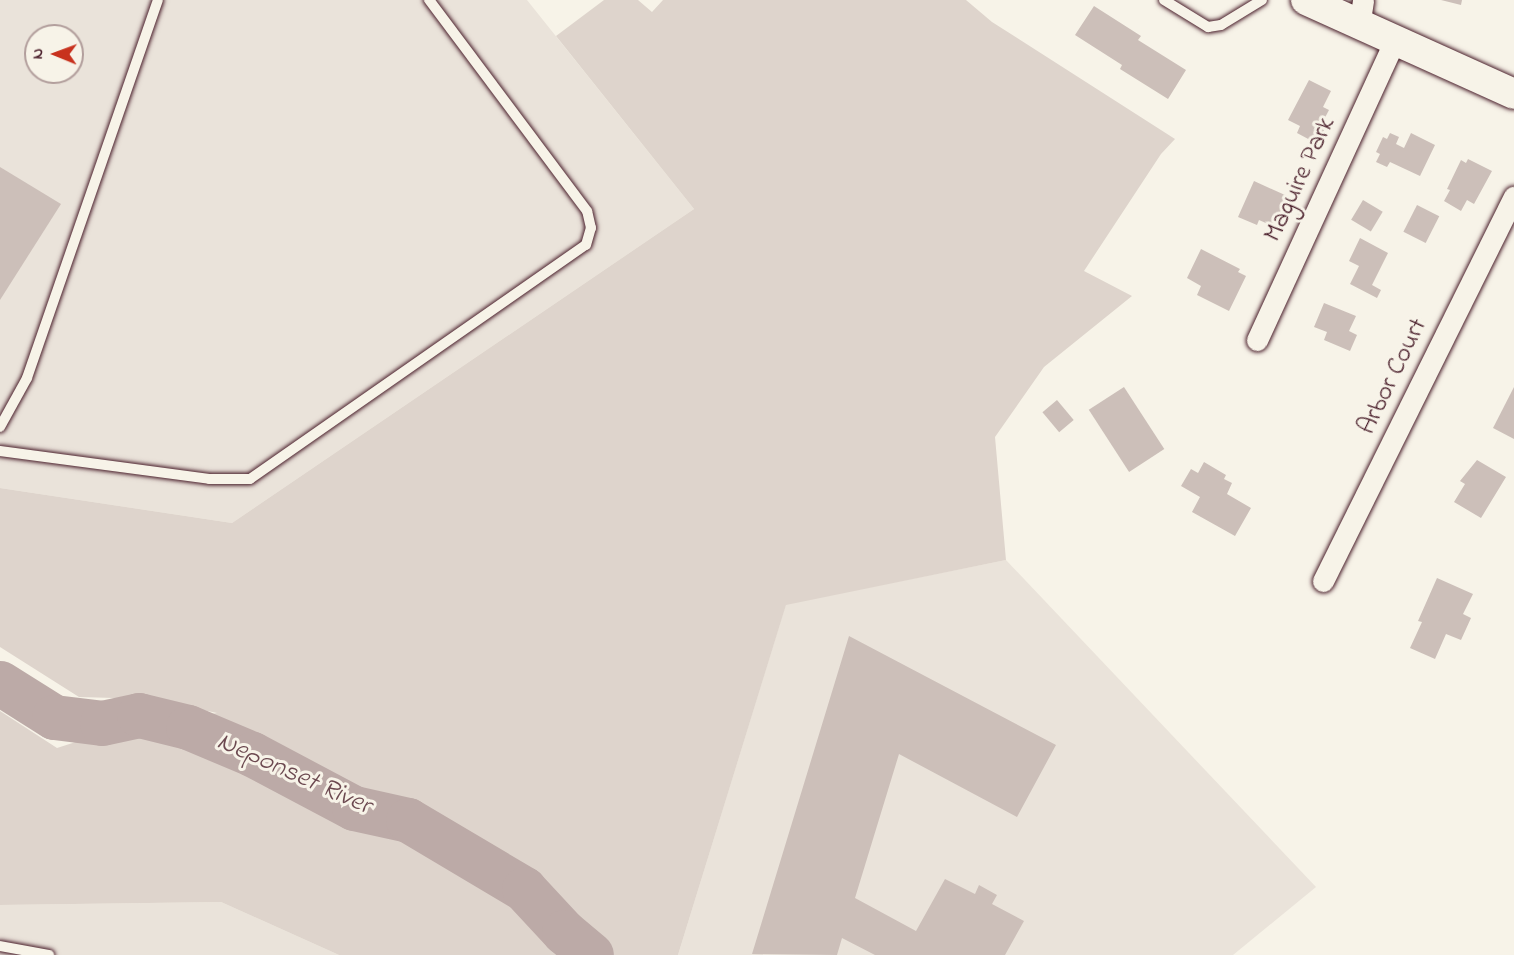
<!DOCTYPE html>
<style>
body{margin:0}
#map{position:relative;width:1514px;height:955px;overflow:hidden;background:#f7f3e8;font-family:"Indie Flower",sans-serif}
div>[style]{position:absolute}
.built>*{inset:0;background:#eae3da}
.green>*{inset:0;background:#ded4cc}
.river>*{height:45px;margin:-22.5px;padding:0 22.5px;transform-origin:22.5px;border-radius:22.5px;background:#bcaaa7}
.building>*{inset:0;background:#ccbfb9;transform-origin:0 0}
.roads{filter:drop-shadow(0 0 2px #4a1f2b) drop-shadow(0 0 2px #4a1f2b)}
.lane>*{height:10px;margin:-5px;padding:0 5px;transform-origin:5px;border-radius:5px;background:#f7f3e8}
.street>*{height:21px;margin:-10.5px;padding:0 10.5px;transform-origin:10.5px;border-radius:10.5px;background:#f7f3e8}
.secondary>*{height:30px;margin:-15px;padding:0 15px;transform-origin:15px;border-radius:15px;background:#f7f3e8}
span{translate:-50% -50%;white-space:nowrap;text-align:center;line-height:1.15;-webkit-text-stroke:6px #f7f3e8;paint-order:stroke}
.street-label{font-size:26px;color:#4a1f2b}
.water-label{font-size:27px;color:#6c4950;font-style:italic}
.north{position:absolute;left:24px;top:24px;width:60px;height:60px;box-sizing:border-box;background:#f7f3e8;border:2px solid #b29e9c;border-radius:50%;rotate:271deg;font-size:16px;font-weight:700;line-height:24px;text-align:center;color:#4a1f2b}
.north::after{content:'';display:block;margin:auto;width:21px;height:27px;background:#c8321e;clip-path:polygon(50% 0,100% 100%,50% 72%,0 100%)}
</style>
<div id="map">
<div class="built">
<div style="clip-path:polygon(evenodd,0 0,527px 0,694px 209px,232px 523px,0 488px,0 0,36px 36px,72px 36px,72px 72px,36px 72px,36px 36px)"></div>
<div style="clip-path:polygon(1006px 560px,1316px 887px,1233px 955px,678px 955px,786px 604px)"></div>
<div style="clip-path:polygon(221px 902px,339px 955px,0 955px,0 905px)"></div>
</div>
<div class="green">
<div style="clip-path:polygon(604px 0,638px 0,652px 12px,663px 0,966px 0,992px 22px,1175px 139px,1161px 154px,1084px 271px,1132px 296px,1044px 367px,995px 437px,1006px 560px,786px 605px,678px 955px,339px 955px,221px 902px,0 905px,0 711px,57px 748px,110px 731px,217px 713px,150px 699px,79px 697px,0 647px,0 488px,232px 523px,694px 209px,556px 36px)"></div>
</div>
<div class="river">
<div style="left:0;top:683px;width:64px;rotate:32.2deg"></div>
<div style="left:54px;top:717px;width:48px;rotate:7.1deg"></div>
<div style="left:102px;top:723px;width:38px;rotate:-12deg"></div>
<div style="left:139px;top:715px;width:50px;rotate:13.8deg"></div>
<div style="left:188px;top:727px;width:69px;rotate:22.9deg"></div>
<div style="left:252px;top:754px;width:115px;rotate:27.9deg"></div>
<div style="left:354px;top:808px;width:55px;rotate:12.5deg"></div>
<div style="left:408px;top:820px;width:135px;rotate:30.7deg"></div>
<div style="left:524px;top:889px;width:59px;rotate:47.1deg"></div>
<div style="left:564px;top:932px;width:35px;rotate:40deg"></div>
</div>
<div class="building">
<div style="clip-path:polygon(1441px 0,1462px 0,1461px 5px)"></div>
<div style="clip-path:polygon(1094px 6px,1141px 36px,1138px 40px,1186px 70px,1168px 99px,1120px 69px,1122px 65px,1075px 35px)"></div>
<div style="clip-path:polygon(1309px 80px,1331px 91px,1323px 107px,1329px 110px,1320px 127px,1324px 130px,1320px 138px,1315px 135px,1312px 141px,1297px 133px,1300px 126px,1288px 120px)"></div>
<div style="clip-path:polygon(1390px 133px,1399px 137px,1396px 144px,1404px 148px,1411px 133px,1435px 145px,1420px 176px,1390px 162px,1387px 167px,1376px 162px,1380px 154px,1376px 152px,1383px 137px,1387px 139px)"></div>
<div style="clip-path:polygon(1468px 159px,1492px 171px,1474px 204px,1467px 200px,1461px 211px,1444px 201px,1450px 190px,1447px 189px,1461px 160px,1466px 163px)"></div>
<div style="clip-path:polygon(0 167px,61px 204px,0 300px)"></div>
<div style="clip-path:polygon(1254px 181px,1285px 195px,1283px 200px,1290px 203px,1279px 229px,1259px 220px,1257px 225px,1238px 217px)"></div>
<div style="left:1363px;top:200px;width:23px;height:23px;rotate:31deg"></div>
<div style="left:1417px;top:205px;width:25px;height:30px;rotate:27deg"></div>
<div style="clip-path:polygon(1360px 238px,1388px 253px,1372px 285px,1381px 290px,1377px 298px,1350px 284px,1359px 266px,1349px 261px)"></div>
<div style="clip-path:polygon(1201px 249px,1240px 269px,1238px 272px,1246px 276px,1229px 311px,1197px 295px,1201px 286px,1187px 278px)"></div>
<div style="clip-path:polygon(1324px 303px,1356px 316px,1349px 331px,1357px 335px,1350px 351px,1324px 340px,1327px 332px,1314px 327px)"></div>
<div style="left:1124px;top:387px;width:74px;height:42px;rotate:57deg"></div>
<div style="clip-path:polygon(1514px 387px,1514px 439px,1493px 428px)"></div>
<div style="left:1057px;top:400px;width:26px;height:19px;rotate:50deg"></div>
<div style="clip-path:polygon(1477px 460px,1506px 477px,1481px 518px,1454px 502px,1465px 484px,1460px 481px)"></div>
<div style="clip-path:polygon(1204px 462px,1226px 475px,1224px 479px,1232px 483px,1227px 494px,1251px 508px,1235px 536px,1192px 512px,1200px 497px,1181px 486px,1191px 469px,1198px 473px)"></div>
<div style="clip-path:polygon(1437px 578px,1473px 594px,1463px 614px,1471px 618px,1461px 640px,1446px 634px,1435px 659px,1410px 648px,1422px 622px,1418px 621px)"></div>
<div style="clip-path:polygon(849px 636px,1056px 745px,1017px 817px,899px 754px,855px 898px,916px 931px,945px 879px,975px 894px,979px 885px,997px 895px,992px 904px,1024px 921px,1005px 955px,875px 955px,842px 938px,837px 955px,752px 954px)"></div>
</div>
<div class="roads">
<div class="lane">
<div style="left:1164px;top:0;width:52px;rotate:31.5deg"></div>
<div style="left:1208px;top:27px;width:13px;rotate:-9deg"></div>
<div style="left:1221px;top:25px;width:48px;rotate:-31.4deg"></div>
<div style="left:0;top:427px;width:56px;rotate:-61.1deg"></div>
<div style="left:27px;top:378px;width:400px;rotate:-70.9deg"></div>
<div style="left:0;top:451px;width:211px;rotate:7.6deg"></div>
<div style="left:209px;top:479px;width:41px"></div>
<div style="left:250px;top:479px;width:409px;rotate:-34.9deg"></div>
<div style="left:586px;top:245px;width:18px;rotate:-74deg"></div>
<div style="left:591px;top:228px;width:17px;rotate:-103deg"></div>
<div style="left:587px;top:211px;width:264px;rotate:-126.8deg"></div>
<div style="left:0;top:946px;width:50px;rotate:10.4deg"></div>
</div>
<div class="street">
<div style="left:1359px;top:26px;width:26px;rotate:-81deg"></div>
<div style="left:1257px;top:340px;width:328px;rotate:-65.3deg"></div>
<div style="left:1323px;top:581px;width:429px;rotate:-63.6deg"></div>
</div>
<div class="secondary">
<div style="left:1306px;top:0;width:228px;rotate:24.3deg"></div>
</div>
</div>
<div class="street-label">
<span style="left:1301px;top:180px;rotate:-65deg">Maguire Park</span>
<span style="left:1394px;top:377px;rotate:-64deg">Arbor Court</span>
</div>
<div class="water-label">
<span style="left:294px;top:774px;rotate:24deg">Neponset River</span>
</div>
<div class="north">N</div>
</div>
